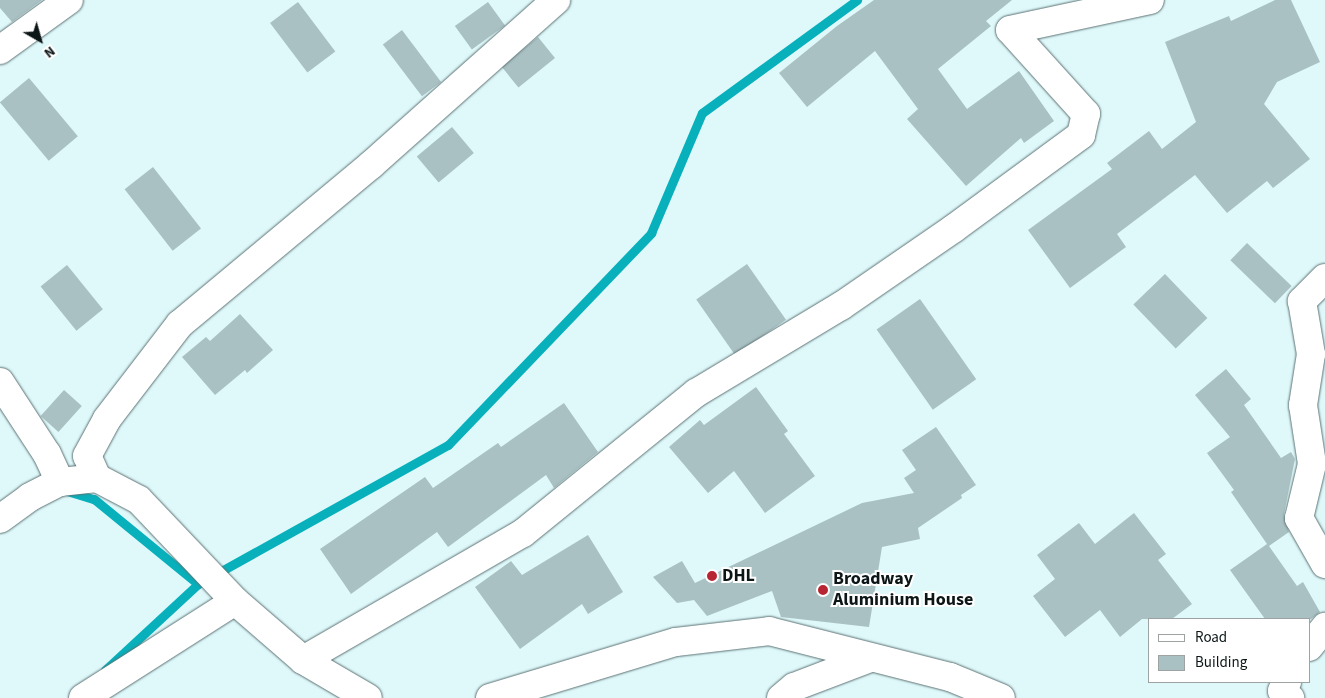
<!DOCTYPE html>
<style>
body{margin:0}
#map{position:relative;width:1325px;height:698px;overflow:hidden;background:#dff8fa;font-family:"Source Sans 3",sans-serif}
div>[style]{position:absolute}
.stream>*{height:9px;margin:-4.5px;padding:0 4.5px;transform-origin:4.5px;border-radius:4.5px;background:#07b0bb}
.building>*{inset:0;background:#aac1c3;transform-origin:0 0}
.roads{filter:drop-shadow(0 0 1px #5c7274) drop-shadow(0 0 1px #5c7274)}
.minor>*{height:28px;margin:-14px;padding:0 14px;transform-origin:14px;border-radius:14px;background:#fff}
.dots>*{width:14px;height:14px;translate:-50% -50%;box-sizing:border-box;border:2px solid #fff;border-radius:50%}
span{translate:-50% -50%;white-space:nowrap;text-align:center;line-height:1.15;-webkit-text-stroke:4px #fff;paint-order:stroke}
.poi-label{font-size:18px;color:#0d1617;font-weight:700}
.left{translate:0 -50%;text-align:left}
.legend{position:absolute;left:1148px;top:618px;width:162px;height:65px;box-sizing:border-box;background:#fff;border:1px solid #9ea2a2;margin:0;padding:6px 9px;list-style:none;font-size:15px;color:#0d1617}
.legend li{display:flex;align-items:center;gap:10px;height:25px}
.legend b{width:25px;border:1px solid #9ea2a2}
.north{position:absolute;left:15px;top:15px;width:50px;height:50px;-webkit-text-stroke:4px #fff;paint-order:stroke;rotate:142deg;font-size:14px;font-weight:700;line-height:20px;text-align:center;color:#0d1617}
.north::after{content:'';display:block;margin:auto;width:18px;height:22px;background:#0d1617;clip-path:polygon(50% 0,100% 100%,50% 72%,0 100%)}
</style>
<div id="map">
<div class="stream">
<div style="left:67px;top:491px;width:28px;rotate:17deg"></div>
<div style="left:94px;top:499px;width:134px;rotate:39.3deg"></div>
<div style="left:105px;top:670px;width:127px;rotate:-42.8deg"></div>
<div style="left:198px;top:584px;width:286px;rotate:-29.1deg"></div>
<div style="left:448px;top:445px;width:294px;rotate:-46.2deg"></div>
<div style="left:651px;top:233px;width:130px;rotate:-67deg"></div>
<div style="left:702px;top:113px;width:192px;rotate:-36.1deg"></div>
</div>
<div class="building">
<div style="clip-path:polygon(0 0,42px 0,12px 22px,0 8px)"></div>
<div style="clip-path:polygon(874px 0,1012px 0,986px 21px,991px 26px,938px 69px,967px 109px,1019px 71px,1054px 121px,1024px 143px,1021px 138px,966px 186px,907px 119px,918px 109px,875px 51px,807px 107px,779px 73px,837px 26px)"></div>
<div style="clip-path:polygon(1275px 0,1291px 0,1320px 62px,1277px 82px,1264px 104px,1310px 159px,1273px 188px,1267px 181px,1227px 213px,1195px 175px,1117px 234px,1126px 247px,1070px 288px,1028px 230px,1112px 169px,1107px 163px,1149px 131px,1162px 149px,1196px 122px,1165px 42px,1229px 16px,1231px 21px)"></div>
<div style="left:298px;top:2px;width:62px;height:35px;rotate:53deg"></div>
<div style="left:488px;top:2px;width:29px;height:41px;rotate:54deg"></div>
<div style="left:402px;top:30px;width:65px;height:24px;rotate:53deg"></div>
<div style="left:538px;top:37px;width:27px;height:47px;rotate:51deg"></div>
<div style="left:29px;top:78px;width:76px;height:38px;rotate:50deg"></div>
<div style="left:452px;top:127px;width:34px;height:46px;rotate:50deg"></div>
<div style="left:153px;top:167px;width:78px;height:36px;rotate:52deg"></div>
<div style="left:1247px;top:243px;width:62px;height:24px;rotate:44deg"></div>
<div style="left:747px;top:264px;width:68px;height:62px;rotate:55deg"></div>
<div style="left:67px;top:265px;width:57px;height:34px;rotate:51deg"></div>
<div style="left:1165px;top:274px;width:61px;height:44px;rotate:46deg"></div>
<div style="left:920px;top:299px;width:98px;height:53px;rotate:55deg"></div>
<div style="clip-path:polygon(240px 314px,273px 350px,247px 373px,245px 370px,215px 395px,182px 357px,206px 337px,210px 341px)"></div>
<div style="clip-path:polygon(1226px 369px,1251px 399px,1244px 405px,1281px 458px,1291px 452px,1295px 459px,1284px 514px,1289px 532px,1269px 546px,1297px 586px,1303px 582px,1320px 612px,1311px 619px,1265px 619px,1230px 570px,1267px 544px,1231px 492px,1234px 490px,1207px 453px,1230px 437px,1195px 395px)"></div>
<div style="clip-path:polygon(756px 387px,788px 431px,784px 434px,815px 476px,765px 513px,734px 471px,708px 493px,669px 447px,700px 420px,704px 425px)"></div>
<div style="left:64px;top:390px;width:24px;height:35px;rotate:42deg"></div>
<div style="clip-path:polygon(564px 403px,598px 452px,554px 488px,546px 475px,448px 547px,437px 532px,351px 594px,320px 549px,425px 477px,433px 488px,498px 443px,501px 447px)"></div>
<div style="clip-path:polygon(936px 427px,976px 485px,961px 495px,962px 498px,918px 528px,920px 539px,882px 547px,869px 627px,781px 617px,772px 591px,707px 616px,694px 600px,677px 603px,653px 577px,682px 561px,695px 583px,862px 503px,914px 493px,904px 478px,916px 470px,902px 450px)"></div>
<div style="clip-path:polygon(1134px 513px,1166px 554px,1158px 560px,1192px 604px,1172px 619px,1142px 619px,1120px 637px,1100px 610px,1065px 637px,1033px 596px,1055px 579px,1037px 555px,1079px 523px,1095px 544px)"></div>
<div style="clip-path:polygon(588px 535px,623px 592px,588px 614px,582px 604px,520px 649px,475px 587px,511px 561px,522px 575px)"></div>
</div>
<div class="roads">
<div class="minor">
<div style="left:0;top:50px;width:85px;rotate:-35.9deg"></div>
<div style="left:1325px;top:278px;width:33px;rotate:135deg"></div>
<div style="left:1302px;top:301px;width:54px;rotate:80.4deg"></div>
<div style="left:1311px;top:354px;width:52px;rotate:98.9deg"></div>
<div style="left:1303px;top:405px;width:60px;rotate:81.3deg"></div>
<div style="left:1312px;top:464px;width:56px;rotate:103.5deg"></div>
<div style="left:1299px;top:518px;width:53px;rotate:60.5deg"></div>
<div style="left:0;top:382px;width:86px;rotate:56.9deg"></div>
<div style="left:47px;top:454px;width:31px;rotate:65deg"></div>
<div style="left:97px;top:478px;width:24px;rotate:-114deg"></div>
<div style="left:87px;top:456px;width:42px;rotate:-61.6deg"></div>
<div style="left:107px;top:419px;width:120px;rotate:-52.5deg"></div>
<div style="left:180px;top:324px;width:249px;rotate:-39.8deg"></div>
<div style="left:371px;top:165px;width:248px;rotate:-41.7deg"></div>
<div style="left:0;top:519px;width:37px;rotate:-36deg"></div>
<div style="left:30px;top:497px;width:34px;rotate:-27deg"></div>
<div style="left:60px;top:482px;width:37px;rotate:-6deg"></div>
<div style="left:97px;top:478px;width:47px;rotate:27.6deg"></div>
<div style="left:139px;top:500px;width:139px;rotate:46.5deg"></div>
<div style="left:235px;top:601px;width:90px;rotate:40.9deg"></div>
<div style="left:303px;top:660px;width:75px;rotate:30.3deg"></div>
<div style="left:1309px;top:647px;width:26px;rotate:-51deg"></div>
<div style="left:303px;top:660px;width:254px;rotate:-30deg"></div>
<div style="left:523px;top:533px;width:223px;rotate:-39deg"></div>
<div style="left:696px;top:393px;width:169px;rotate:-31deg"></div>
<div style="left:841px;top:306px;width:136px;rotate:-34.5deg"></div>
<div style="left:953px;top:229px;width:159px;rotate:-36.3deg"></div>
<div style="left:1081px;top:135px;width:22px;rotate:-77deg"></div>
<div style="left:1086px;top:114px;width:113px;rotate:-132.1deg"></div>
<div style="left:1010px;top:30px;width:143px;rotate:-12.1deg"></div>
<div style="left:1287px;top:682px;width:10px;rotate:119deg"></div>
<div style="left:1282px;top:691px;width:11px;rotate:41deg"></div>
<div style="left:83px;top:698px;width:180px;rotate:-32.5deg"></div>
<div style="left:490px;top:698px;width:194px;rotate:-16.8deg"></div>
<div style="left:676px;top:642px;width:94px;rotate:-6.7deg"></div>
<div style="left:769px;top:631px;width:187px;rotate:14.3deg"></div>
<div style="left:950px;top:677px;width:55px;rotate:22.4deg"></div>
<div style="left:781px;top:698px;width:17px;rotate:-40deg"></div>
<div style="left:794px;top:687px;width:81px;rotate:-20.9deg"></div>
</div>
</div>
<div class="dots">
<div style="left:712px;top:576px;background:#b62531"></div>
<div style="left:823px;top:590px;background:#b62531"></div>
</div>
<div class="poi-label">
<span class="left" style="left:722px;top:576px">DHL</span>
<span class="left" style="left:833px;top:590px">Broadway<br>Aluminium House</span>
</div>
<ul class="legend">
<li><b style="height:6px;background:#fff"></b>Road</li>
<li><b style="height:14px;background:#aac1c3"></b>Building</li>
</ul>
<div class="north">N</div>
</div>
